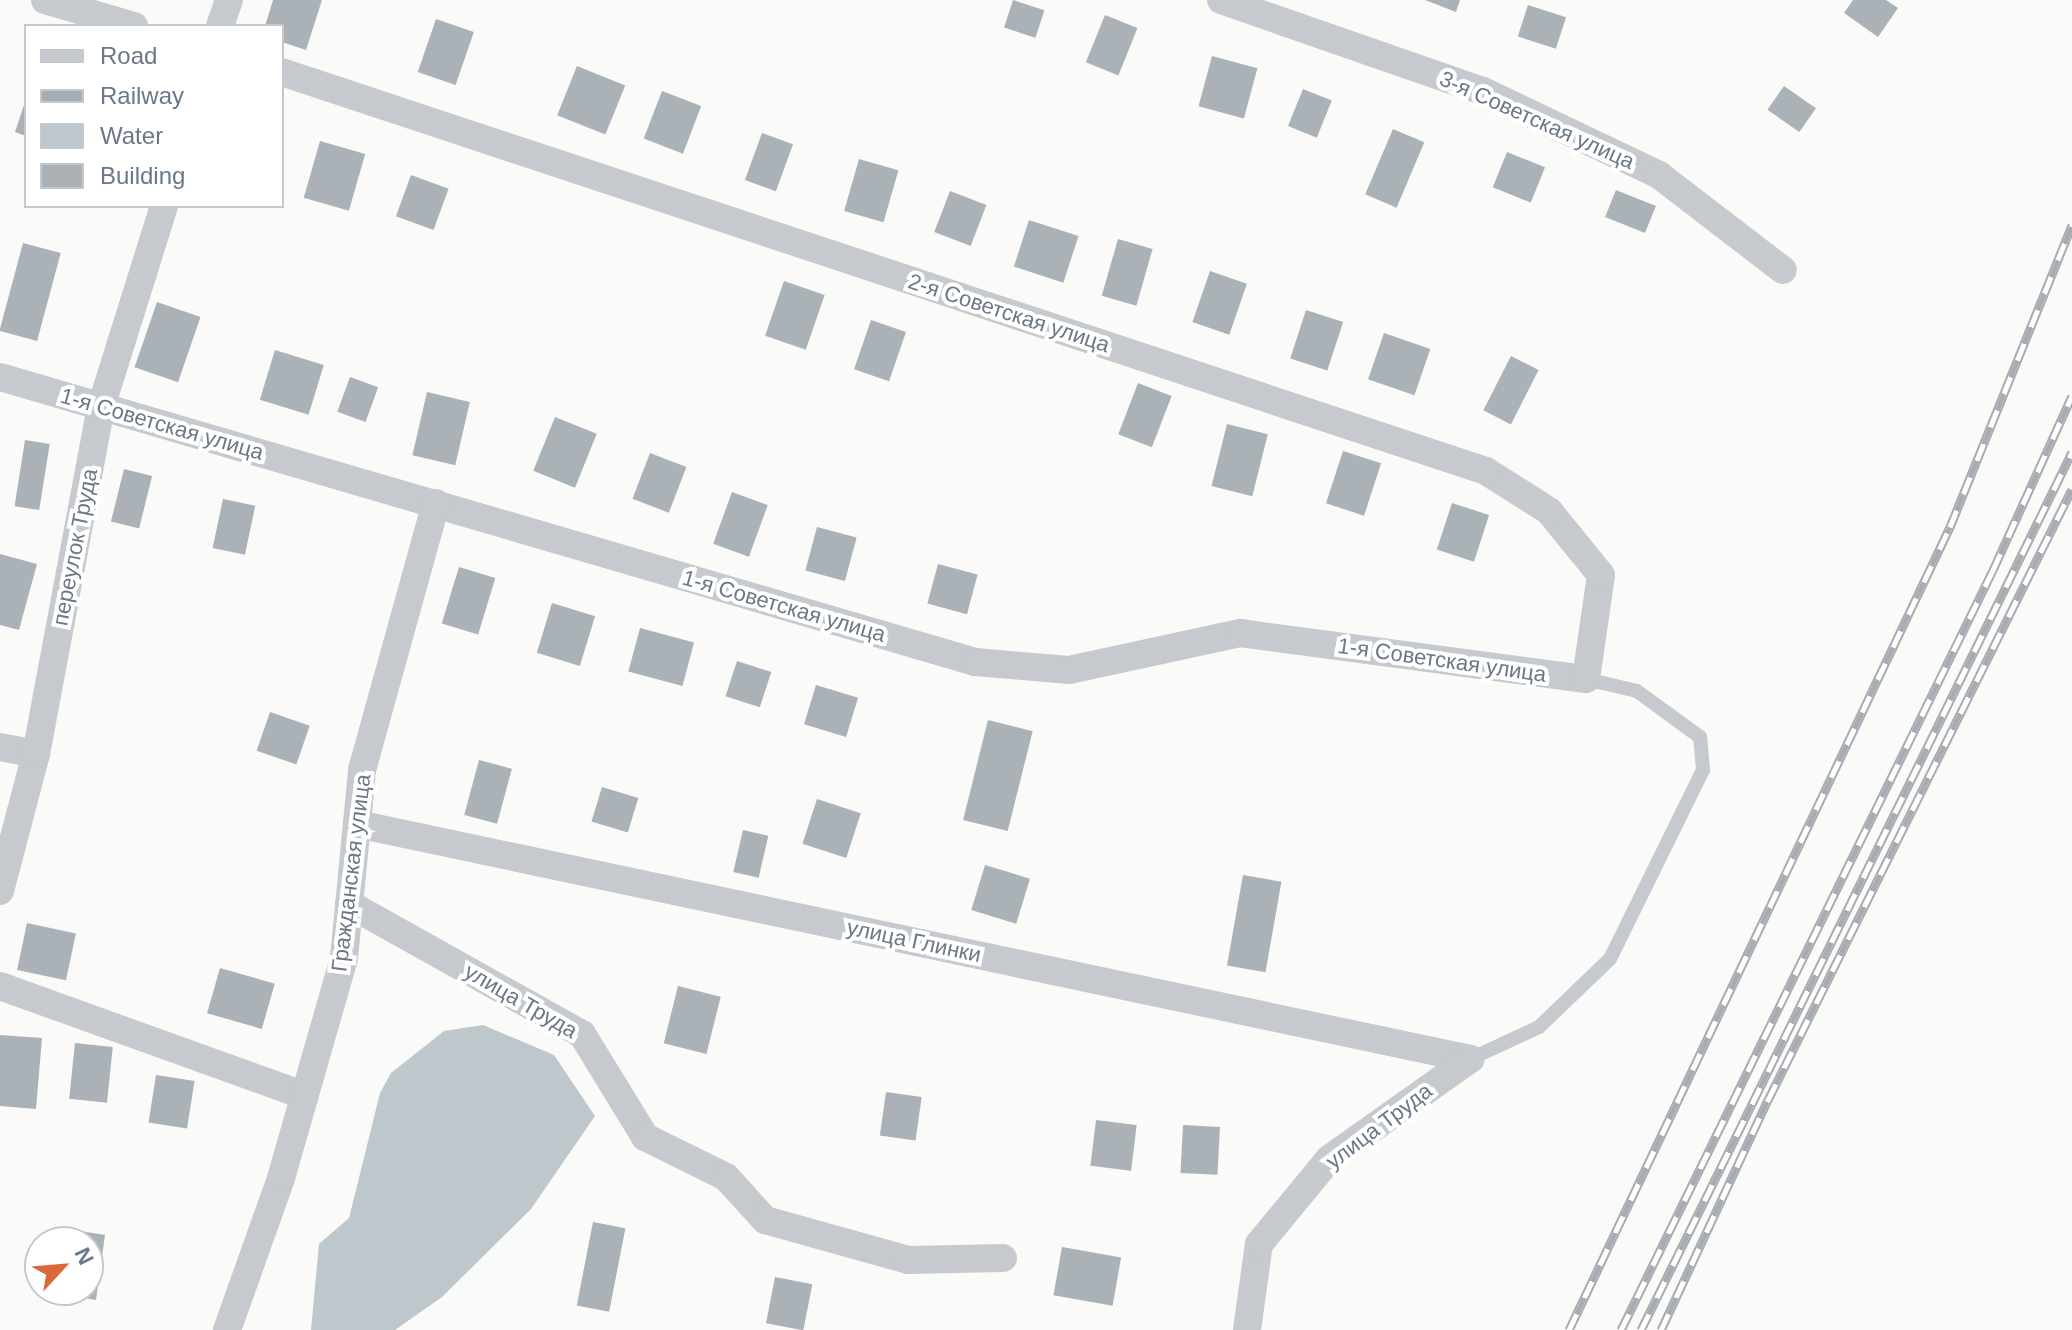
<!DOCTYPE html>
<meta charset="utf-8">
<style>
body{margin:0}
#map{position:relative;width:2072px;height:1330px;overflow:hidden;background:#fafaf8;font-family:Arial,sans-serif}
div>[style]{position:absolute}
.water>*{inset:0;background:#bec7cc}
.building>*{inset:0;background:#aab2b8;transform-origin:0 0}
.lane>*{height:14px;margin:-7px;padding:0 7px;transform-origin:7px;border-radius:7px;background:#c6c9cd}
.street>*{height:28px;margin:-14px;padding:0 14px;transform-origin:14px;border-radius:14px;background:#c6c9cd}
.rail>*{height:9px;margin-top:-4.5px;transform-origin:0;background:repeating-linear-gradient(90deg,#fff 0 18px,#a7acb2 0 36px);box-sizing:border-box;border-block:2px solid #a7acb2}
span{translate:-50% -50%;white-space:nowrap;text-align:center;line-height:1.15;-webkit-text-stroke:8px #fff;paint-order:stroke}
.street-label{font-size:22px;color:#6a7887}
.legend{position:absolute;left:24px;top:24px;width:260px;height:184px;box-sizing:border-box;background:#fff;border:2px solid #c3c9cf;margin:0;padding:10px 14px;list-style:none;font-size:24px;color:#6a7887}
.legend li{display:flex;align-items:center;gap:16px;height:40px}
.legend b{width:40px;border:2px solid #c3c9cf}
.north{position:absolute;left:24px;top:1226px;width:80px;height:80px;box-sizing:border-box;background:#fff;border:2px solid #c3c9cf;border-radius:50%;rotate:64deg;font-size:22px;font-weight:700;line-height:32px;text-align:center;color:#6a7887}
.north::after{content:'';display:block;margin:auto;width:28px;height:36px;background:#db6836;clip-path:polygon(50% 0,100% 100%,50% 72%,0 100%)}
</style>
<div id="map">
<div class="water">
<div style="clip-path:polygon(483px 1025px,554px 1055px,595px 1116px,531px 1209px,442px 1297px,395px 1330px,311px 1330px,319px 1244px,349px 1218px,380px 1093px,391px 1073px,444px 1031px)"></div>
</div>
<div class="building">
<div style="clip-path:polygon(273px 0,322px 0,306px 50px,282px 42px,282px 26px,265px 26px)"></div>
<div style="left:1013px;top:0;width:33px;height:29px;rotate:18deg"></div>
<div style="clip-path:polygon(1425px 0,1460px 0,1456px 12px)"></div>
<div style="clip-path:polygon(1853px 0,1886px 0,1898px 8px,1878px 37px,1844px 13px)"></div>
<div style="left:1528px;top:5px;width:40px;height:33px;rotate:18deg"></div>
<div style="left:1105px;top:15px;width:35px;height:51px;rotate:22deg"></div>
<div style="left:436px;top:19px;width:40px;height:56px;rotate:19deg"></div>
<div style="left:1212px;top:56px;width:47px;height:52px;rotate:15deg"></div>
<div style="left:577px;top:66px;width:52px;height:53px;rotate:22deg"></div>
<div style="left:1784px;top:86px;width:39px;height:29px;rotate:35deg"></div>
<div style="left:1303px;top:89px;width:31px;height:40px;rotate:22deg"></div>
<div style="left:662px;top:91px;width:42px;height:51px;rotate:21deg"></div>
<div style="clip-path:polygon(25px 102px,26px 102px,26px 136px,15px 132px)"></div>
<div style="left:1393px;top:129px;width:34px;height:71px;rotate:23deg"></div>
<div style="left:762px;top:133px;width:33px;height:50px;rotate:20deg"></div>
<div style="left:320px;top:141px;width:47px;height:59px;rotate:16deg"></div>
<div style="left:1507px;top:152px;width:41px;height:38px;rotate:22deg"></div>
<div style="left:859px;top:159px;width:41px;height:54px;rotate:16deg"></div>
<div style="left:411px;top:175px;width:40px;height:44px;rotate:20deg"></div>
<div style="left:1616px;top:190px;width:43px;height:29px;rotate:22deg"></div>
<div style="left:950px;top:191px;width:39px;height:44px;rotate:21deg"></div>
<div style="left:1029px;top:220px;width:52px;height:49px;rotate:18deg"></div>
<div style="left:1118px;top:239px;width:36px;height:59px;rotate:16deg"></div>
<div style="left:23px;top:243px;width:39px;height:91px;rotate:15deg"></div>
<div style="left:1210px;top:271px;width:39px;height:54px;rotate:19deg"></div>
<div style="left:784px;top:281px;width:43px;height:58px;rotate:19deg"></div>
<div style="left:157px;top:302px;width:46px;height:69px;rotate:19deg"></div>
<div style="left:1306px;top:310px;width:39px;height:51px;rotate:18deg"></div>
<div style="left:871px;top:320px;width:37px;height:52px;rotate:19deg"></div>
<div style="left:1384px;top:333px;width:49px;height:49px;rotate:19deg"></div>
<div style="left:275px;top:350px;width:51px;height:52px;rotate:17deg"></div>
<div style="left:1511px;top:356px;width:31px;height:61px;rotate:27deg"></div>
<div style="left:350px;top:377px;width:30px;height:37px;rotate:20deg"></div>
<div style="left:1138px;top:383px;width:36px;height:55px;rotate:21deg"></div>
<div style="left:427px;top:392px;width:44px;height:65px;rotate:13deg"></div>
<div style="left:555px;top:417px;width:45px;height:58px;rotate:22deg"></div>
<div style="left:1227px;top:424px;width:42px;height:64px;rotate:14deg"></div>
<div style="left:25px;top:440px;width:25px;height:67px;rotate:9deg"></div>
<div style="left:1343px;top:451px;width:40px;height:55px;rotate:18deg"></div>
<div style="left:650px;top:453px;width:39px;height:49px;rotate:21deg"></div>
<div style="left:124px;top:469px;width:29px;height:54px;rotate:14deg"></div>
<div style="left:732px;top:492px;width:38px;height:55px;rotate:20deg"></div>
<div style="left:223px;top:499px;width:33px;height:50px;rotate:12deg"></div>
<div style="left:1452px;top:503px;width:39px;height:49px;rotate:18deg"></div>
<div style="left:817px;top:527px;width:41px;height:45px;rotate:15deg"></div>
<div style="clip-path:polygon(0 554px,37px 564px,19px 630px,0 625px)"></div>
<div style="left:938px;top:564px;width:41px;height:41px;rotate:15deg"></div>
<div style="left:459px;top:567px;width:38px;height:59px;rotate:17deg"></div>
<div style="left:552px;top:603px;width:45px;height:52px;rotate:17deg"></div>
<div style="left:640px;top:628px;width:56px;height:45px;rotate:15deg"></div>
<div style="left:737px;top:661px;width:36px;height:37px;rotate:18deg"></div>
<div style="left:816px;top:685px;width:44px;height:41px;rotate:17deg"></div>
<div style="left:270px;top:712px;width:42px;height:41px;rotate:19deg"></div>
<div style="left:988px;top:720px;width:46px;height:103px;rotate:14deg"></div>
<div style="left:479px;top:760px;width:34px;height:57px;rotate:15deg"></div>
<div style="left:602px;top:787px;width:38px;height:36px;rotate:17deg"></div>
<div style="left:817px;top:799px;width:46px;height:47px;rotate:18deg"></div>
<div style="left:743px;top:830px;width:26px;height:43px;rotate:13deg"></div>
<div style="left:985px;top:865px;width:47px;height:47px;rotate:17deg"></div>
<div style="left:1243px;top:875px;width:39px;height:92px;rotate:10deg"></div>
<div style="left:27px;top:923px;width:50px;height:48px;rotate:12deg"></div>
<div style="left:220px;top:968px;width:57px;height:47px;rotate:16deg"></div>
<div style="left:678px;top:986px;width:44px;height:59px;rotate:14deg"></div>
<div style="clip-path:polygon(0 1035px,42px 1038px,36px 1109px,0 1106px)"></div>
<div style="left:75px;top:1043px;width:38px;height:56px;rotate:6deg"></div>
<div style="left:156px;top:1075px;width:39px;height:48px;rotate:9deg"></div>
<div style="left:886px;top:1092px;width:36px;height:44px;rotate:8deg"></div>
<div style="left:1096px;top:1120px;width:41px;height:46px;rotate:7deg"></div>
<div style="left:1183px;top:1125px;width:37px;height:48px;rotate:3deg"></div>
<div style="left:593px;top:1222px;width:33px;height:85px;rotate:11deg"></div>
<div style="clip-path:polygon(68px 1229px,105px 1235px,96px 1300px,58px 1294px,88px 1290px,88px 1242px,66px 1242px)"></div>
<div style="left:1062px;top:1247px;width:60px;height:49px;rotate:10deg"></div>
<div style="left:775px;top:1277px;width:38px;height:47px;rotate:11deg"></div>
</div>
<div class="lane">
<div style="left:1470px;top:1059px;width:76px;rotate:-24.9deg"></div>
<div style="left:1539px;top:1027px;width:98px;rotate:-43.8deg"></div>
<div style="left:1610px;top:959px;width:211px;rotate:-63.8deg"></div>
<div style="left:1703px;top:770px;width:33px;rotate:-95deg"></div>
<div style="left:1700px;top:737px;width:78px;rotate:-143.9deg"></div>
<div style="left:1637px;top:691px;width:52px;rotate:-166.8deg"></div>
</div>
<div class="street">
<div style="left:45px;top:0;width:93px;rotate:16.3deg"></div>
<div style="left:1221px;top:0;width:277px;rotate:19.2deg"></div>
<div style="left:1483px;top:91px;width:195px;rotate:25.5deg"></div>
<div style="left:1659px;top:175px;width:156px;rotate:37.5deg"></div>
<div style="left:220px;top:26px;width:28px;rotate:-71deg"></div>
<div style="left:0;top:377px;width:1016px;rotate:16.29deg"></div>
<div style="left:975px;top:662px;width:94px;rotate:4.9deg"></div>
<div style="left:1069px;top:670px;width:175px;rotate:-12.2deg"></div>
<div style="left:1240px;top:633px;width:349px;rotate:7.6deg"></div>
<div style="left:1586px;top:679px;width:105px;rotate:-81.8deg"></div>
<div style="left:1601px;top:575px;width:82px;rotate:-129.1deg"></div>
<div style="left:1549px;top:511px;width:75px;rotate:-147.6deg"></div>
<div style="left:1486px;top:471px;width:1268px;rotate:-161.67deg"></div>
<div style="left:0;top:747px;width:37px;rotate:11deg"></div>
<div style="left:357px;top:824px;width:1138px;rotate:11.92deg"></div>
<div style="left:0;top:891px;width:142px;rotate:-75.3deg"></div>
<div style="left:36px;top:754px;width:353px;rotate:-79.4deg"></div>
<div style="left:101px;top:407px;width:211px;rotate:-72.6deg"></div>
<div style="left:349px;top:904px;width:267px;rotate:29.2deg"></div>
<div style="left:582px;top:1034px;width:121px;rotate:58.5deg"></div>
<div style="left:645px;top:1137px;width:90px;rotate:26.3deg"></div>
<div style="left:726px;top:1177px;width:58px;rotate:47.8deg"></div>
<div style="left:765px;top:1220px;width:148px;rotate:15.6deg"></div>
<div style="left:908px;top:1260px;width:95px;rotate:-1.2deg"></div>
<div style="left:0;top:986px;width:324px;rotate:19.8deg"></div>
<div style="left:227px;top:1330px;width:161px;rotate:-70.4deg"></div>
<div style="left:281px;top:1178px;width:229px;rotate:-74deg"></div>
<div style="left:344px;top:958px;width:189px;rotate:-84.5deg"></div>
<div style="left:362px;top:770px;width:277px;rotate:-74.5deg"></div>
<div style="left:1247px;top:1330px;width:87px;rotate:-82.1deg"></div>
<div style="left:1259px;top:1244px;width:110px;rotate:-50.5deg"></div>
<div style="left:1329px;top:1159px;width:173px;rotate:-35.3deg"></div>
</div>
<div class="rail">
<div style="left:1569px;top:1330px;width:889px;rotate:-64.62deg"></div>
<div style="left:1950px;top:527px;width:326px;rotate:-68deg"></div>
<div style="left:1621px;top:1330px;width:846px;rotate:-63.92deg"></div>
<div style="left:1993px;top:570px;width:191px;rotate:-65.6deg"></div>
<div style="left:1641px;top:1330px;width:978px;rotate:-63.85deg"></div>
<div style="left:1661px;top:1330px;width:254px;rotate:-65.1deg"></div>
<div style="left:1768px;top:1100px;width:682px;rotate:-63.55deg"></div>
</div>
<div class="street-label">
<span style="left:1537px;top:120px;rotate:24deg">3-я Советская улица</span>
<span style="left:1009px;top:313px;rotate:18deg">2-я Советская улица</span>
<span style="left:162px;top:424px;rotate:16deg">1-я Советская улица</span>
<span style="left:75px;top:547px;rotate:-79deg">переулок Труда</span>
<span style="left:784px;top:606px;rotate:16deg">1-я Советская улица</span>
<span style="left:1442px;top:660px;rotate:8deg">1-я Советская улица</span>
<span style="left:351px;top:873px;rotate:-83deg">Гражданская улица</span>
<span style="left:914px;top:941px;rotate:12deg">улица Глинки</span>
<span style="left:521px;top:1001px;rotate:30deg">улица Труда</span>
<span style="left:1379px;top:1126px;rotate:-37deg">улица Труда</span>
</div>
<ul class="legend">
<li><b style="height:10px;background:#c6c9cd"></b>Road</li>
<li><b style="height:10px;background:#a7acb2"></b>Railway</li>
<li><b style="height:22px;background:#bec7cc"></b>Water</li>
<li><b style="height:22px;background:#aab2b8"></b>Building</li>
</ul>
<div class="north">N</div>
</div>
